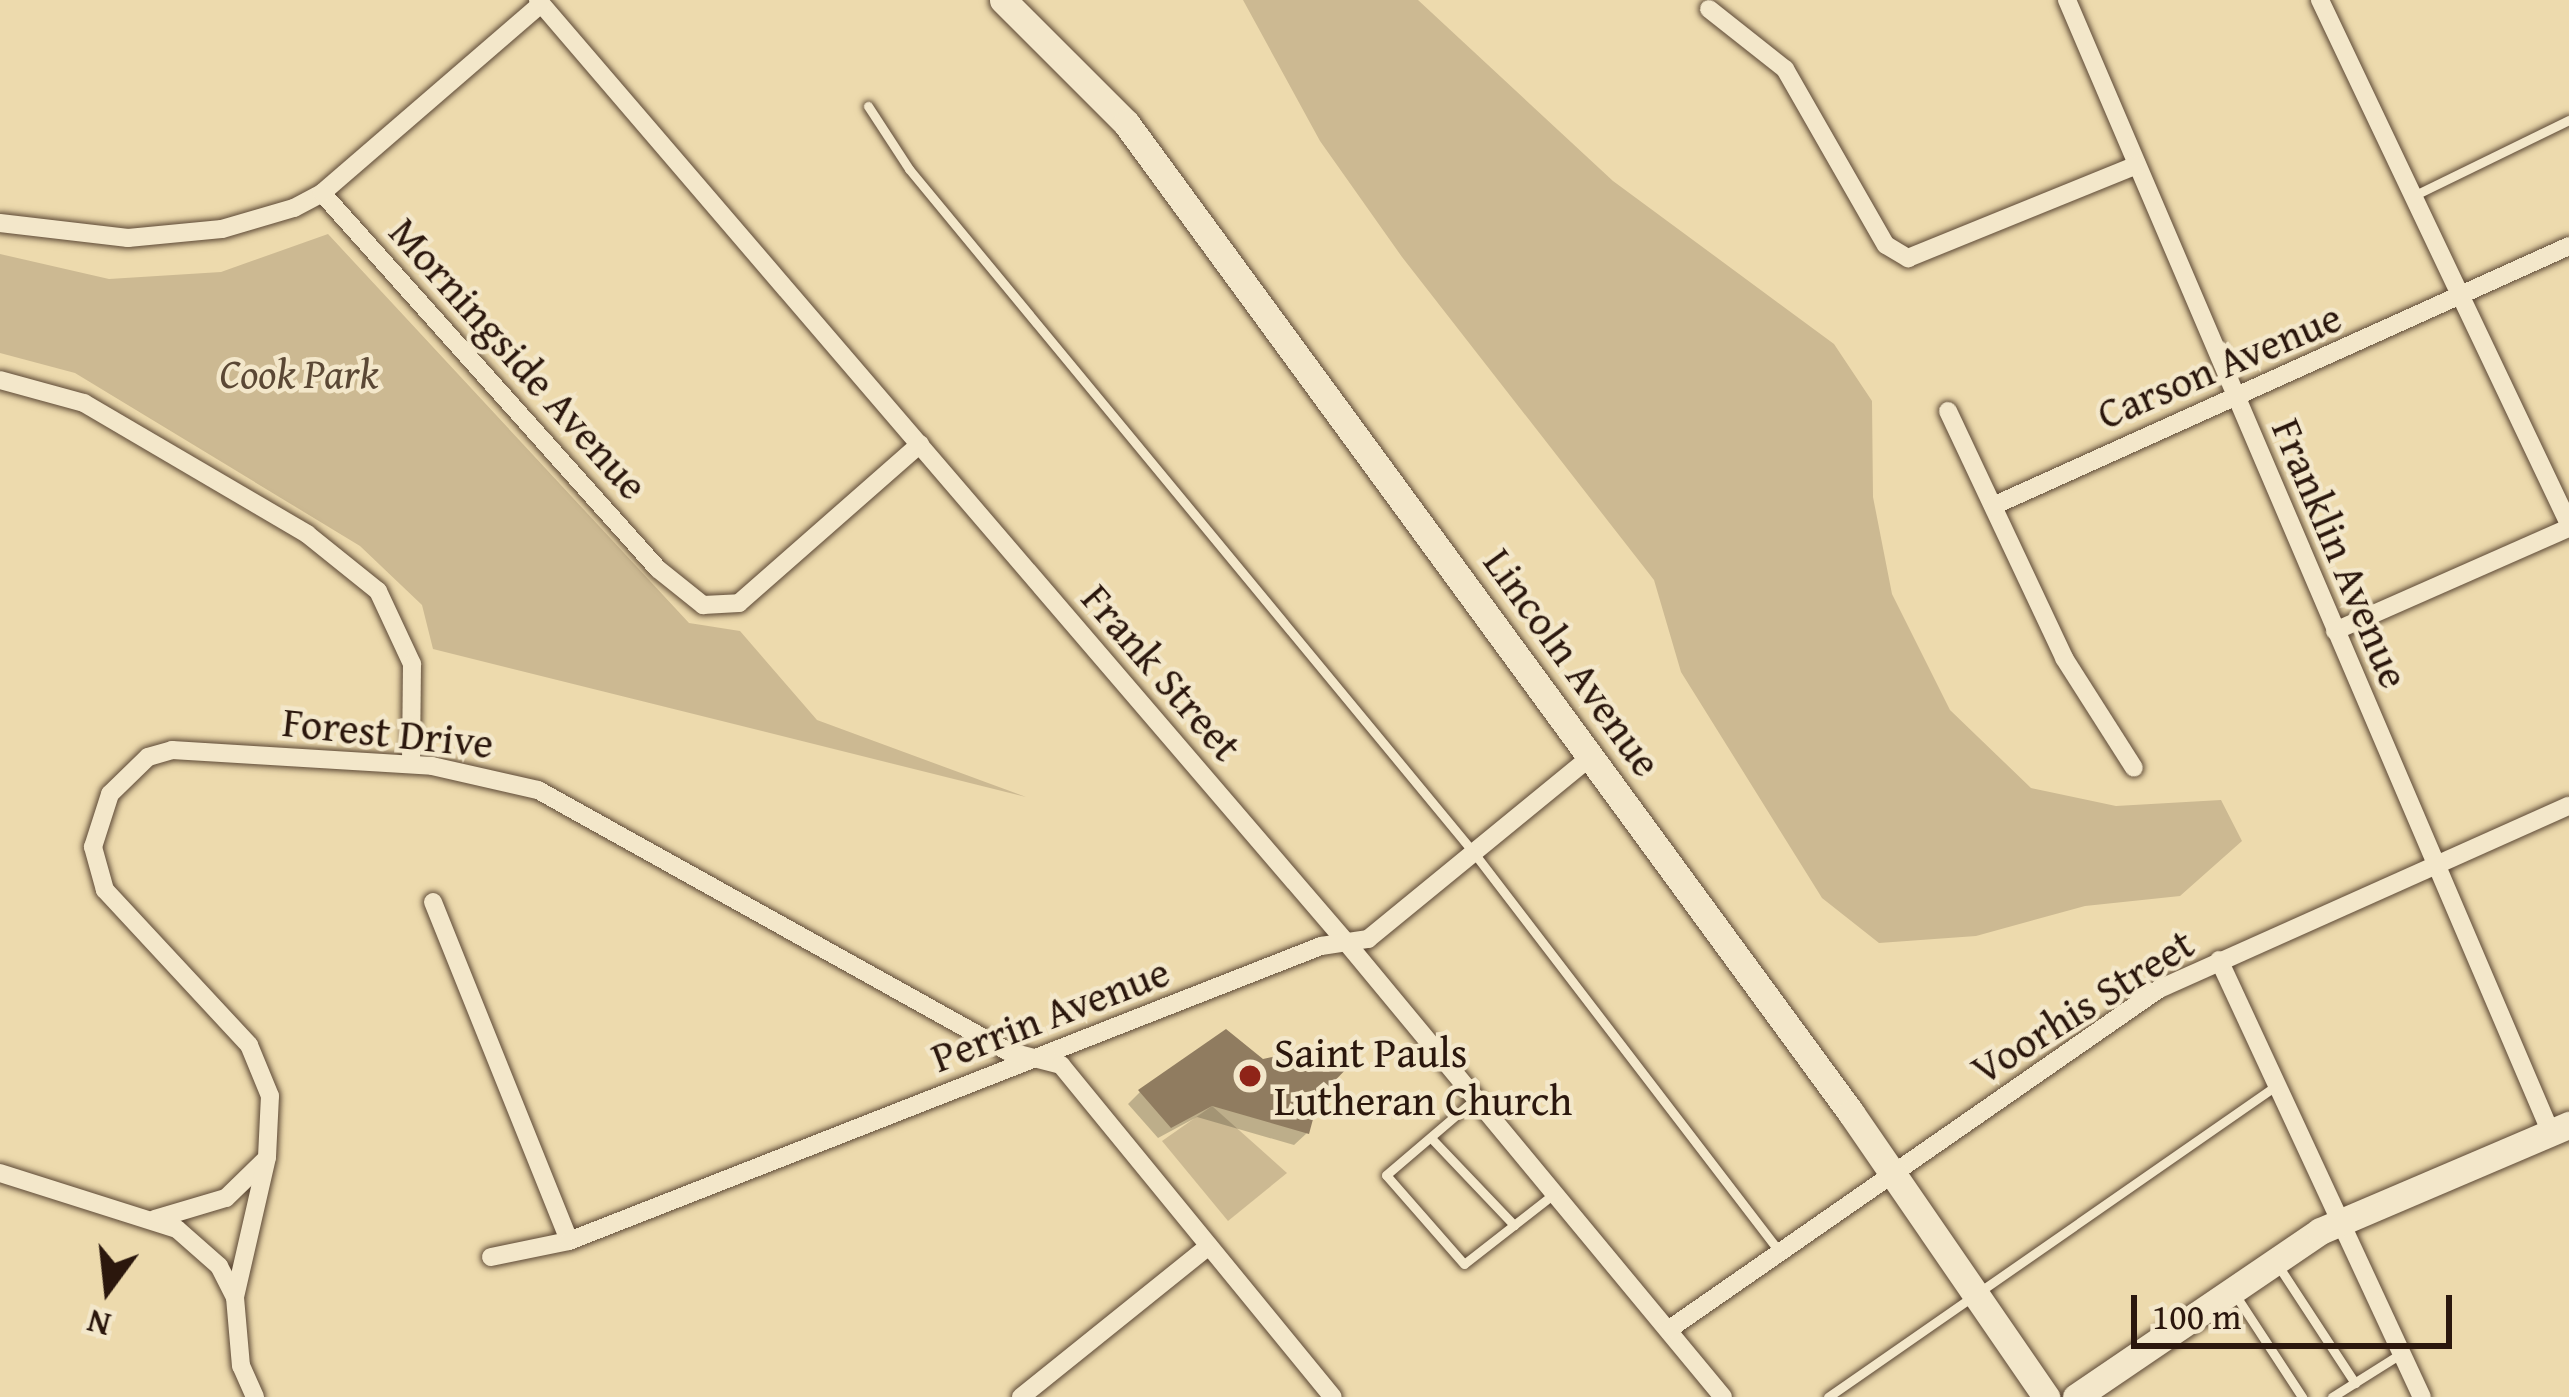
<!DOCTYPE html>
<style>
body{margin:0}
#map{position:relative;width:2569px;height:1397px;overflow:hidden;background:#eddaad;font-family:"Gentium Book Plus",serif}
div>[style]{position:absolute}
.green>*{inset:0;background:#ccb992}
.shadow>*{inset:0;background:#0003}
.building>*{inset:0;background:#907c60}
.roads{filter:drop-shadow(0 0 3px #5c4835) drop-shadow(0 0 3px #5c4835)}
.lane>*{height:9px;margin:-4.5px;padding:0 4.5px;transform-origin:4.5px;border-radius:4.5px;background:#f3e7ca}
.street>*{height:18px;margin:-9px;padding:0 9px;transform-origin:9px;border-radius:9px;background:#f3e7ca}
.secondary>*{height:27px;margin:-13.5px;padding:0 13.5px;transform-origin:13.5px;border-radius:13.5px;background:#f3e7ca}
.dots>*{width:33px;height:33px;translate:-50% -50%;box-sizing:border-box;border:6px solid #f3e7ca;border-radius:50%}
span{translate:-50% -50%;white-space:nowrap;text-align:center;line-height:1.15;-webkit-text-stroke:9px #f3e7ca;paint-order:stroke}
.street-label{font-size:42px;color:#2b170d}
.park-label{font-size:42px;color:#5b4835;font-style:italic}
.poi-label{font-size:42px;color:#2b170d}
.left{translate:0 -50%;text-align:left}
.north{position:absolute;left:48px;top:1229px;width:120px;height:120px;-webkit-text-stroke:9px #f3e7ca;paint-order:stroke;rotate:195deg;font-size:33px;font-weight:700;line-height:48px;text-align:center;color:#2b170d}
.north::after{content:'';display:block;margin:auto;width:42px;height:54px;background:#2b170d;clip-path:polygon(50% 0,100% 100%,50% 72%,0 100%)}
.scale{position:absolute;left:2131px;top:1295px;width:321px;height:54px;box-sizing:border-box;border:6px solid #2b170d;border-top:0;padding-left:15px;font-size:36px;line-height:42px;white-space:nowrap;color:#2b170d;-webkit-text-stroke:9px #f3e7ca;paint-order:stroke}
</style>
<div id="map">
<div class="green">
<div style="clip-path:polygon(1243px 0,1418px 0,1613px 181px,1834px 344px,1872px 401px,1873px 497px,1892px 594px,1950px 710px,2031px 788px,2116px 806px,2221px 800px,2242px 841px,2180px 896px,2085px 906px,1976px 936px,1879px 943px,1822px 898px,1681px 672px,1654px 580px,1402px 257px,1320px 141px)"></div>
<div style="clip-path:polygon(328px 234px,689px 623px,740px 631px,817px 720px,1026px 797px,433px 649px,422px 605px,360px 546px,75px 373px,0 353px,0 254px,109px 279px,221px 272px)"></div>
<div style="clip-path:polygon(1212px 1106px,1287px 1173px,1228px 1221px,1162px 1141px)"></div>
</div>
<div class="shadow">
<div style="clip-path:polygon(1262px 1062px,1317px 1095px,1307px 1133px,1294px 1145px,1197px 1117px,1158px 1138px,1128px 1104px,1140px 1092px)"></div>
</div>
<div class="building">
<div style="clip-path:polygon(1226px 1029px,1263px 1059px,1328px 1044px,1354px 1061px,1319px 1097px,1309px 1134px,1212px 1106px,1171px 1128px,1138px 1090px)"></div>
</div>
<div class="roads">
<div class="lane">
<div style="left:868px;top:106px;width:75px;rotate:56.9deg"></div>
<div style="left:909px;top:169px;width:887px;rotate:50.44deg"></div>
<div style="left:1474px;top:853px;width:501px;rotate:52.54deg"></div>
<div style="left:2411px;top:197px;width:176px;rotate:-26deg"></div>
<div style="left:1432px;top:1139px;width:119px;rotate:46.4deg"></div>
<div style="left:1514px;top:1225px;width:63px;rotate:142deg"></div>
<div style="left:1464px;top:1264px;width:118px;rotate:-131.2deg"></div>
<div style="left:1386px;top:1175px;width:118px;rotate:-40.5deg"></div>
<div style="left:1514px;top:1225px;width:52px;rotate:-38deg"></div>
<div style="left:2279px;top:1267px;width:139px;rotate:56.8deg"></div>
<div style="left:2236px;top:1296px;width:121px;rotate:56.8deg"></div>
<div style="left:1828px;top:1397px;width:547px;rotate:-34.79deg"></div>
<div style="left:2332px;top:1397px;width:83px;rotate:-32.2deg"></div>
</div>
<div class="street">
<div style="left:538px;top:0;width:1241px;rotate:49.38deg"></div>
<div style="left:1346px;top:942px;width:591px;rotate:50.36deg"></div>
<div style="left:2067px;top:0;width:1232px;rotate:66.87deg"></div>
<div style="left:2320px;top:0;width:580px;rotate:64.58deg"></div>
<div style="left:1709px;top:9px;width:97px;rotate:38.3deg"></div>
<div style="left:1785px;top:69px;width:203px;rotate:60.2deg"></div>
<div style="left:1886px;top:245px;width:26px;rotate:31deg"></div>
<div style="left:1908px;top:258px;width:247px;rotate:-22.1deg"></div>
<div style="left:322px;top:193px;width:504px;rotate:48.22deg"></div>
<div style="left:658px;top:569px;width:58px;rotate:38.7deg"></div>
<div style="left:703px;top:605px;width:36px;rotate:-3deg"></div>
<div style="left:739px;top:603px;width:241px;rotate:-41.3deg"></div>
<div style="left:0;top:223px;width:129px;rotate:6.7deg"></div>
<div style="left:128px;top:238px;width:94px;rotate:-5.5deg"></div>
<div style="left:222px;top:229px;width:75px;rotate:-16.3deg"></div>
<div style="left:294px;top:208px;width:32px;rotate:-28deg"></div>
<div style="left:322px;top:193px;width:289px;rotate:-40.8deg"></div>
<div style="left:0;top:380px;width:87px;rotate:15.3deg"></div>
<div style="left:84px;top:403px;width:259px;rotate:30.4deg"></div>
<div style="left:307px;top:534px;width:91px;rotate:38.8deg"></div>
<div style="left:378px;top:591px;width:81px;rotate:65deg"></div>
<div style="left:412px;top:664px;width:100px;rotate:90.6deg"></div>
<div style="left:1948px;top:411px;width:273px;rotate:64.8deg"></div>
<div style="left:2064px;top:658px;width:130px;rotate:57.5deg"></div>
<div style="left:1993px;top:506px;width:632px;rotate:-24.29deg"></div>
<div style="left:2335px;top:631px;width:256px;rotate:-23.8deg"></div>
<div style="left:433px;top:902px;width:365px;rotate:68.1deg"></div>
<div style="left:2219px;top:960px;width:482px;rotate:65.1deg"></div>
<div style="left:0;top:1173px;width:186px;rotate:17.6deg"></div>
<div style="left:177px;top:1229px;width:56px;rotate:41.4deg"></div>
<div style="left:219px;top:1266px;width:35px;rotate:63deg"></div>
<div style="left:155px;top:1219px;width:74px;rotate:-16.5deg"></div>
<div style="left:226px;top:1198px;width:53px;rotate:-44.2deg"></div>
<div style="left:491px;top:1257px;width:80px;rotate:-11.6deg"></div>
<div style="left:569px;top:1241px;width:808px;rotate:-21.42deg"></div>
<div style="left:1321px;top:946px;width:48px;rotate:-8.5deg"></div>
<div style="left:1368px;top:939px;width:287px;rotate:-39.3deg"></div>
<div style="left:1668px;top:1330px;width:598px;rotate:-34.78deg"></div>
<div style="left:2159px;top:989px;width:449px;rotate:-24.1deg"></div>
<div style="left:255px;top:1397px;width:34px;rotate:-114deg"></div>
<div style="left:241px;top:1366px;width:69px;rotate:-95deg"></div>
<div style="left:235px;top:1297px;width:144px;rotate:-77.1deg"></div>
<div style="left:267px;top:1157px;width:61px;rotate:-87.2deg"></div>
<div style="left:270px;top:1096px;width:55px;rotate:-112.4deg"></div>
<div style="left:249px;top:1045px;width:212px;rotate:-132.9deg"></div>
<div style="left:105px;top:890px;width:45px;rotate:-105.6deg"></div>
<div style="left:93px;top:847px;width:56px;rotate:-72.2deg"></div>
<div style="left:110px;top:794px;width:53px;rotate:-44.2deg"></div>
<div style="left:148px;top:757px;width:25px;rotate:-16deg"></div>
<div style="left:172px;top:750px;width:260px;rotate:3.5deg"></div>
<div style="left:432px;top:766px;width:109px;rotate:12.8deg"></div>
<div style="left:538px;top:790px;width:537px;rotate:29.1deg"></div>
<div style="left:1007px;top:1051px;width:56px;rotate:14.5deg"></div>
<div style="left:1061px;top:1065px;width:429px;rotate:50.7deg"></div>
<div style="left:1021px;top:1397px;width:241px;rotate:-38.8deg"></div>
</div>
<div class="secondary">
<div style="left:1003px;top:0;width:174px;rotate:45deg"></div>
<div style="left:1126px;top:123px;width:1227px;rotate:53.78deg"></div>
<div style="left:1851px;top:1113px;width:345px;rotate:55.5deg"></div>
<div style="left:2076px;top:1397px;width:295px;rotate:-34.2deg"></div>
<div style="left:2320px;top:1231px;width:271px;rotate:-23.1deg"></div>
</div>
</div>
<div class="dots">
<div style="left:1250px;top:1076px;background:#8f2418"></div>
</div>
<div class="street-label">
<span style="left:519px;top:358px;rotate:48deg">Morningside Avenue</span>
<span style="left:2219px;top:365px;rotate:-23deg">Carson Avenue</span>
<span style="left:2341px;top:553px;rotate:67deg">Franklin Avenue</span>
<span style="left:1573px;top:662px;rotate:54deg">Lincoln Avenue</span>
<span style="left:1162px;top:672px;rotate:49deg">Frank Street</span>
<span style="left:388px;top:732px;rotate:6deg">Forest Drive</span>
<span style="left:2082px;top:1006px;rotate:-32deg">Voorhis Street</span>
<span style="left:1050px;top:1014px;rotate:-21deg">Perrin Avenue</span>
</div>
<div class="park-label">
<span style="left:299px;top:373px">Cook Park</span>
</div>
<div class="poi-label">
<span class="left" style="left:1274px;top:1076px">Saint Pauls<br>Lutheran Church</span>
</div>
<div class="north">N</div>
<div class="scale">100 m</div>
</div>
